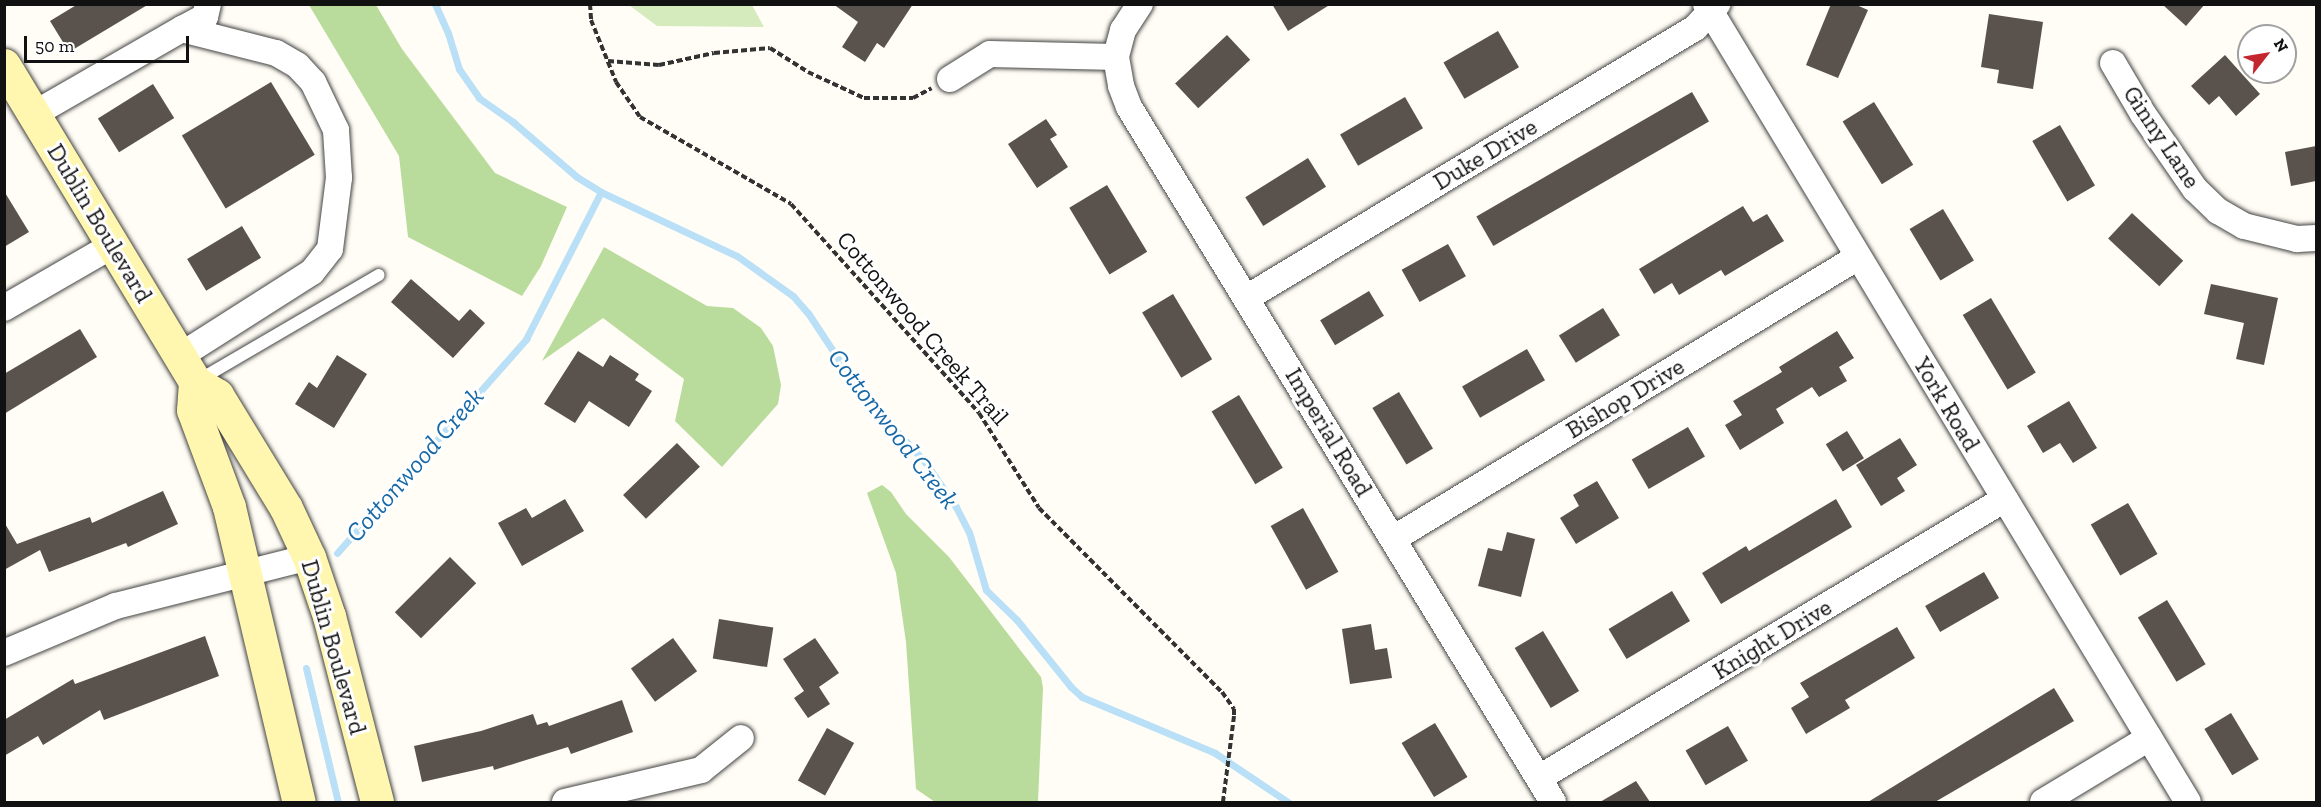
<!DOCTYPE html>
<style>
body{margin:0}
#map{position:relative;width:2321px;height:807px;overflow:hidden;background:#fffdf5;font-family:"Zilla Slab",serif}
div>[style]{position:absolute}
.green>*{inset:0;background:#d5ebbd}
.forest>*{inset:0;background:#b9dc9c}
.stream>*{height:7px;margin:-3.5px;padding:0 3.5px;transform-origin:3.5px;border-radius:3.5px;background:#b9e0f7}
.building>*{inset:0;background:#5a524d;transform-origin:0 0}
.path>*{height:4px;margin-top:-2px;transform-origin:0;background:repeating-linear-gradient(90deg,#333 0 6px,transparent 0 9px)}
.roads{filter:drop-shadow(0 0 2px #444) drop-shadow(0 0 2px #444)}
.service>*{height:12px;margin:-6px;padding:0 6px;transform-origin:6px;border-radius:6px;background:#fff}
.minor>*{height:26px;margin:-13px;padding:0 13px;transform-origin:13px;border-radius:13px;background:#fff}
.secondary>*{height:33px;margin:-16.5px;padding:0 16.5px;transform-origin:16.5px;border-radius:16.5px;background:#fff6b0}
span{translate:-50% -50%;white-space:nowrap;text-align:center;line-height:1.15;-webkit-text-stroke:6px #fff;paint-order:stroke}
.street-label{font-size:24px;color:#111}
.water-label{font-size:26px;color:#1768a6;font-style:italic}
.frame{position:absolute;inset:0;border:6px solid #111;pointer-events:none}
.north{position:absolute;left:2237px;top:24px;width:60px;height:60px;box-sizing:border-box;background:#fff;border:2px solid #a0a0a0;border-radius:50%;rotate:59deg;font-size:16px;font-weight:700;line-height:24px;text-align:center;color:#111}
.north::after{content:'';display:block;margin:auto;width:21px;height:27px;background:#c4262e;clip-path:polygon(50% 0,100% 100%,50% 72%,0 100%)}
.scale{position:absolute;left:24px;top:36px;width:165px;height:27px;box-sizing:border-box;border:3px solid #111;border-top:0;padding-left:8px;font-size:18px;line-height:21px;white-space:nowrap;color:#111;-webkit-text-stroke:4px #fff;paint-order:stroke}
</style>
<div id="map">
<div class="green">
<div style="clip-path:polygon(629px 5px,752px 5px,764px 27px,657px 26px)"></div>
</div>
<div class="forest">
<div style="clip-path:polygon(309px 5px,376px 5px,402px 49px,495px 173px,567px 207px,541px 266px,522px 296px,408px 237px,399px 156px)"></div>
<div style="clip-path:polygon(604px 247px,707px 306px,733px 308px,761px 328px,773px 346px,781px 385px,778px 404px,722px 467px,675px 421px,684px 379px,603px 318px,542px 361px)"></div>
<div style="clip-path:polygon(882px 485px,891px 492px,906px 514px,949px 557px,1041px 677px,1043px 688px,1038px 802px,935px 802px,916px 789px,906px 642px,896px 573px,867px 493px)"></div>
</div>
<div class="stream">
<div style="left:435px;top:4px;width:32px;rotate:66deg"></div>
<div style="left:448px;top:33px;width:38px;rotate:73deg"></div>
<div style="left:459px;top:69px;width:35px;rotate:55deg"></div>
<div style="left:479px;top:98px;width:42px;rotate:35.2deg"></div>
<div style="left:513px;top:122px;width:84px;rotate:40.7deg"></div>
<div style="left:577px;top:177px;width:28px;rotate:32deg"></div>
<div style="left:601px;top:192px;width:150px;rotate:25.2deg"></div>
<div style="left:737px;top:256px;width:69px;rotate:35.5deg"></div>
<div style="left:793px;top:296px;width:23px;rotate:49deg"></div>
<div style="left:808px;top:313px;width:95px;rotate:56.6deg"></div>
<div style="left:860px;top:392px;width:96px;rotate:47.1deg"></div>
<div style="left:925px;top:462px;width:55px;rotate:55.4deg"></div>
<div style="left:956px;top:507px;width:28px;rotate:63deg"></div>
<div style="left:969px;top:532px;width:60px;rotate:73.7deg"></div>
<div style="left:986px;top:590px;width:43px;rotate:44.1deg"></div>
<div style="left:1017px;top:620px;width:86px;rotate:51.1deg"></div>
<div style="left:1071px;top:687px;width:15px;rotate:42deg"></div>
<div style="left:1082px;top:697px;width:144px;rotate:22.8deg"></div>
<div style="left:1215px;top:753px;width:88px;rotate:33.9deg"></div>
<div style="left:337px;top:553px;width:286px;rotate:-48.5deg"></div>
<div style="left:526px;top:339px;width:165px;rotate:-63deg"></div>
<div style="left:306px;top:668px;width:138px;rotate:76.6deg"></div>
</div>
<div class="building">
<div style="clip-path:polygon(78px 4px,149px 4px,69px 52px,50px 21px)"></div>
<div style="clip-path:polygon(833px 4px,913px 4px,884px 48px,877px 43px,865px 62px,842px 47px,858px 22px)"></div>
<div style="clip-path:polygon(1272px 4px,1331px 4px,1288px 31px)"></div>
<div style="clip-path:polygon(1831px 4px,1854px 4px,1868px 10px,1838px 78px,1806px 65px)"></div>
<div style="clip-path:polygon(2162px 4px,2205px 4px,2186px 26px)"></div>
<div style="clip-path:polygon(1989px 14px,2043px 22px,2033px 89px,1997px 83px,1999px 70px,1981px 67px)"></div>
<div style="left:1498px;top:31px;width:42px;height:63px;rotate:60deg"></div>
<div style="left:1227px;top:35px;width:34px;height:71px;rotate:47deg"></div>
<div style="clip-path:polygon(2225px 55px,2260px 94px,2236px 116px,2219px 96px,2209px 105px,2191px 86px)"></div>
<div style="left:271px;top:82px;width:85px;height:104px;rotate:59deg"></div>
<div style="left:153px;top:84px;width:40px;height:65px;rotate:58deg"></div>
<div style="left:1692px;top:92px;width:34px;height:249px;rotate:60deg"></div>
<div style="left:1405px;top:97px;width:36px;height:75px;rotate:60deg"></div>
<div style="left:1874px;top:102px;width:74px;height:37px;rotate:58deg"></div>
<div style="clip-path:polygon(1046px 119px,1057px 135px,1050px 139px,1068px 167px,1037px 188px,1008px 144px)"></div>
<div style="left:2060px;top:125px;width:70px;height:32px;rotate:60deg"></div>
<div style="clip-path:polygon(2316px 146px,2316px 181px,2291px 186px,2285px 152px)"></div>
<div style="left:1308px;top:158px;width:34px;height:74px;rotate:58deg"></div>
<div style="left:1107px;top:185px;width:78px;height:44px;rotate:59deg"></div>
<div style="clip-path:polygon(4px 191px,29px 232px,4px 247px)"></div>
<div style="clip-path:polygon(1743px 206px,1753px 222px,1767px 214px,1784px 241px,1725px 276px,1721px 270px,1679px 295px,1672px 283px,1654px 294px,1639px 269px)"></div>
<div style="left:1943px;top:209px;width:60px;height:39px;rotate:59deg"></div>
<div style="left:2132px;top:213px;width:70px;height:35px;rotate:43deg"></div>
<div style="left:242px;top:226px;width:37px;height:64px;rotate:59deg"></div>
<div style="left:1448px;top:244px;width:37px;height:53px;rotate:61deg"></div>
<div style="clip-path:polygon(411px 279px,459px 321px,470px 309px,485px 323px,453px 358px,391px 302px)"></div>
<div style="clip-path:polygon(2211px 284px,2278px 298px,2264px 365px,2236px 359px,2244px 323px,2204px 314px)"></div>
<div style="left:1369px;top:291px;width:29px;height:57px;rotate:59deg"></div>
<div style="left:1173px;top:294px;width:76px;height:36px;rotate:59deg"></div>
<div style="left:1991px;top:298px;width:87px;height:33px;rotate:59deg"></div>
<div style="left:1603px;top:308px;width:32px;height:52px;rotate:58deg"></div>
<div style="clip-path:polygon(80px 329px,97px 357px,4px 414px,4px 374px)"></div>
<div style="clip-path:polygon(1837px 331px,1854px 358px,1839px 367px,1847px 381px,1819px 397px,1812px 387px,1776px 409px,1784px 423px,1740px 450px,1725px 425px,1742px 415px,1733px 401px,1782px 372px,1779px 367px)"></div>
<div style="left:1527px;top:349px;width:36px;height:75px;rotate:60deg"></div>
<div style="clip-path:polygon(578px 351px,603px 367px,610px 355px,639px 374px,635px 380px,652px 391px,629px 427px,589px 401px,575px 423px,544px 404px)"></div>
<div style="clip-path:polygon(337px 355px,367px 374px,334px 428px,295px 404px,309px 382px,317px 388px)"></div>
<div style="left:1399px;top:392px;width:66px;height:31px;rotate:59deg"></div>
<div style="left:1239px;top:395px;width:85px;height:32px;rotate:59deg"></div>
<div style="clip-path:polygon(2069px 401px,2097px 448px,2073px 463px,2060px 443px,2043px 453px,2027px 426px)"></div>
<div style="left:1688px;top:427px;width:34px;height:65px;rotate:60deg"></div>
<div style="left:1847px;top:431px;width:32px;height:25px;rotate:58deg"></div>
<div style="clip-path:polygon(1900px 438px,1917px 465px,1897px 478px,1905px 491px,1881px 506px,1856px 465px)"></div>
<div style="left:677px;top:443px;width:33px;height:75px;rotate:46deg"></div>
<div style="clip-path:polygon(1597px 481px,1619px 518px,1576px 544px,1560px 518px,1579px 506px,1573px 495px)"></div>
<div style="clip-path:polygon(163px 491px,178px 524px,128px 547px,126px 543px,49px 572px,40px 550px,4px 570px,4px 522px,17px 544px,90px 517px,92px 523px)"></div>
<div style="clip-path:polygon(565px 499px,584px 531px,522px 566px,498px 523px,526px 508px,532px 518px)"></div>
<div style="clip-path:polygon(1836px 499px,1852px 527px,1721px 604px,1702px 573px,1746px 546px,1749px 551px)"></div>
<div style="left:2128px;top:503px;width:59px;height:43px;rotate:60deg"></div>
<div style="left:1303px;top:508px;width:73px;height:37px;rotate:61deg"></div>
<div style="clip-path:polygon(1507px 532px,1535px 539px,1521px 597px,1478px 586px,1488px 548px,1502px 551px)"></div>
<div style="left:450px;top:557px;width:37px;height:78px;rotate:45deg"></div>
<div style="left:1984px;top:572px;width:30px;height:68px;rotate:60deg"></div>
<div style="left:1672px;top:591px;width:35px;height:74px;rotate:59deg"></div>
<div style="left:2167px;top:600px;width:75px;height:34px;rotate:59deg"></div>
<div style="left:719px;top:619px;width:55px;height:40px;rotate:9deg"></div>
<div style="clip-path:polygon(1371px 624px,1375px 650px,1387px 648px,1392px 678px,1350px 684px,1342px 629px)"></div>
<div style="clip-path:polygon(1897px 627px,1915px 658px,1845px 700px,1850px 708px,1806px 734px,1791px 708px,1809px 697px,1800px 683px)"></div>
<div style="left:1543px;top:631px;width:70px;height:33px;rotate:59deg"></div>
<div style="clip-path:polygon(205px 636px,219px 676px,104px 720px,100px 710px,43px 745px,38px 736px,4px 756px,4px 720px,73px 679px,75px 684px)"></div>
<div style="left:673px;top:638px;width:41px;height:52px;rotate:54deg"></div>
<div style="clip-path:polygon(815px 638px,839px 673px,819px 687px,830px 704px,808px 718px,794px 698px,804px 691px,783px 659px)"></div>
<div style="clip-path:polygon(2054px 688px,2074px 721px,1935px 802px,1868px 802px)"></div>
<div style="clip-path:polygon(622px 700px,633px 732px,571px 754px,568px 747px,494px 770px,493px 766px,422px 782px,414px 746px,481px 731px,533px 714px,537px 725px,547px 722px,549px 726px)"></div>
<div style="left:2231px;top:713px;width:54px;height:31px;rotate:59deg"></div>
<div style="left:1435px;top:723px;width:63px;height:39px;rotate:59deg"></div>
<div style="left:1728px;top:726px;width:40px;height:49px;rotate:60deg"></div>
<div style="left:827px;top:728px;width:31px;height:60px;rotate:29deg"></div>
<div style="clip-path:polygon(1636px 781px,1650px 802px,1600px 802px)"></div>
</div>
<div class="path">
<div style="left:590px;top:4px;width:16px;rotate:86deg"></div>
<div style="left:591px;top:20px;width:67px;rotate:68deg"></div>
<div style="left:616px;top:82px;width:42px;rotate:55.6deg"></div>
<div style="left:640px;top:117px;width:174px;rotate:29.9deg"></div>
<div style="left:791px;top:204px;width:281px;rotate:48deg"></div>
<div style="left:979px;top:413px;width:112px;rotate:57.7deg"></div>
<div style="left:1039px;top:508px;width:260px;rotate:45.2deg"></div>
<div style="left:1222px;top:692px;width:21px;rotate:55deg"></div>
<div style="left:1234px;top:709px;width:7px;rotate:90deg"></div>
<div style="left:1234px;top:716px;width:87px;rotate:97.3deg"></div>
<div style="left:608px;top:61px;width:51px;rotate:4.5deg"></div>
<div style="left:659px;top:65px;width:56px;rotate:-12.3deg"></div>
<div style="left:714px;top:53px;width:56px;rotate:-5.1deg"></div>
<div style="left:770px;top:48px;width:45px;rotate:32.3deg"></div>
<div style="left:808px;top:72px;width:62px;rotate:24.9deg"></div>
<div style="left:864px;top:98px;width:49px"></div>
<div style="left:913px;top:98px;width:21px;rotate:-28deg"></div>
</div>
<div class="roads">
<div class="service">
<div style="left:199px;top:380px;width:208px;rotate:-30.3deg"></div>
</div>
<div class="minor">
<div style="left:1140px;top:4px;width:31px;rotate:123deg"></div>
<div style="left:1123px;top:30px;width:28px;rotate:105deg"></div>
<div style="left:1116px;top:57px;width:29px;rotate:80deg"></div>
<div style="left:1121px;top:86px;width:22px;rotate:69deg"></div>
<div style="left:1129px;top:107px;width:814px;rotate:58.61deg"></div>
<div style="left:1706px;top:4px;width:932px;rotate:58.87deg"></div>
<div style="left:2113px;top:63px;width:59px;rotate:59.5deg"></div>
<div style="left:2143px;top:114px;width:91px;rotate:55.3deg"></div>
<div style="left:2195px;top:189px;width:32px;rotate:44deg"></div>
<div style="left:2218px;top:211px;width:30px;rotate:30deg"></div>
<div style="left:2244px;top:226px;width:55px;rotate:13.8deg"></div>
<div style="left:2297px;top:239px;width:19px;rotate:-3deg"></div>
<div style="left:950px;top:79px;width:47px;rotate:-32deg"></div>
<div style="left:990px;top:54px;width:126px;rotate:1.4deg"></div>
<div style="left:34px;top:114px;width:171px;rotate:-29.9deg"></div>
<div style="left:1248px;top:297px;width:522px;rotate:-31.04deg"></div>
<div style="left:1695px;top:28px;width:33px;rotate:-47deg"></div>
<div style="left:4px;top:308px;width:126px;rotate:-30deg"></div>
<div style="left:180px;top:356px;width:156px;rotate:-32.5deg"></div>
<div style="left:312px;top:272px;width:29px;rotate:-52deg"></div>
<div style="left:330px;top:249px;width:72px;rotate:-82.8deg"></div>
<div style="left:339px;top:178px;width:48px;rotate:-93.6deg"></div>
<div style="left:336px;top:130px;width:53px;rotate:-115.6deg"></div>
<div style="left:313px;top:82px;width:23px;rotate:-133deg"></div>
<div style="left:297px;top:65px;width:24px;rotate:-150deg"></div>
<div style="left:276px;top:53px;width:97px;rotate:-165.7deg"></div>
<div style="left:182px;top:29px;width:26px;rotate:-28deg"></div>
<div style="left:205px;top:17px;width:13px;rotate:-77deg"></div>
<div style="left:1393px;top:539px;width:544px;rotate:-31.23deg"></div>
<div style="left:4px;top:653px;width:121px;rotate:-22.8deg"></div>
<div style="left:116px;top:606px;width:199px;rotate:-14.2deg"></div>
<div style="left:1539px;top:778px;width:543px;rotate:-30.91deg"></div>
<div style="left:565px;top:802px;width:140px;rotate:-13.2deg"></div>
<div style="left:701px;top:770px;width:51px;rotate:-38.7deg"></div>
<div style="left:2043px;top:802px;width:124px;rotate:-31.1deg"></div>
</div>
<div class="secondary">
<div style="left:4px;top:65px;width:370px;rotate:58.9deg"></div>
<div style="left:195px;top:382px;width:26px;rotate:31deg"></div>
<div style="left:217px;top:395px;width:132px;rotate:58.6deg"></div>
<div style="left:286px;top:508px;width:54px;rotate:64.9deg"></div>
<div style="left:309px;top:557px;width:62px;rotate:71.3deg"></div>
<div style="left:329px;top:616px;width:192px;rotate:75.5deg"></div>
<div style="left:195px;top:382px;width:28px;rotate:94deg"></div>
<div style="left:193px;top:410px;width:103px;rotate:69.6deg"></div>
<div style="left:229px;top:507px;width:303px;rotate:76.7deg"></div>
</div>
</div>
<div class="street-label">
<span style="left:2162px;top:137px;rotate:56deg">Ginny Lane</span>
<span style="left:1485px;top:154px;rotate:-31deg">Duke Drive</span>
<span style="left:100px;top:223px;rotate:59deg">Dublin Boulevard</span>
<span style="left:923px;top:328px;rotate:49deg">Cottonwood Creek Trail</span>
<span style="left:1625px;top:398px;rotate:-31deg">Bishop Drive</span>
<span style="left:1947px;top:404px;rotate:59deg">York Road</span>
<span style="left:1329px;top:432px;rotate:59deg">Imperial Road</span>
<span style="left:1772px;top:639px;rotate:-31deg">Knight Drive</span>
<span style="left:334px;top:647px;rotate:74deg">Dublin Boulevard</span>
</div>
<div class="water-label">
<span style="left:893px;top:429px;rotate:52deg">Cottonwood Creek</span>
<span style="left:415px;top:465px;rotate:-49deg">Cottonwood Creek</span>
</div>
<div class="frame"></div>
<div class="north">N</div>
<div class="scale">50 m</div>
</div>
